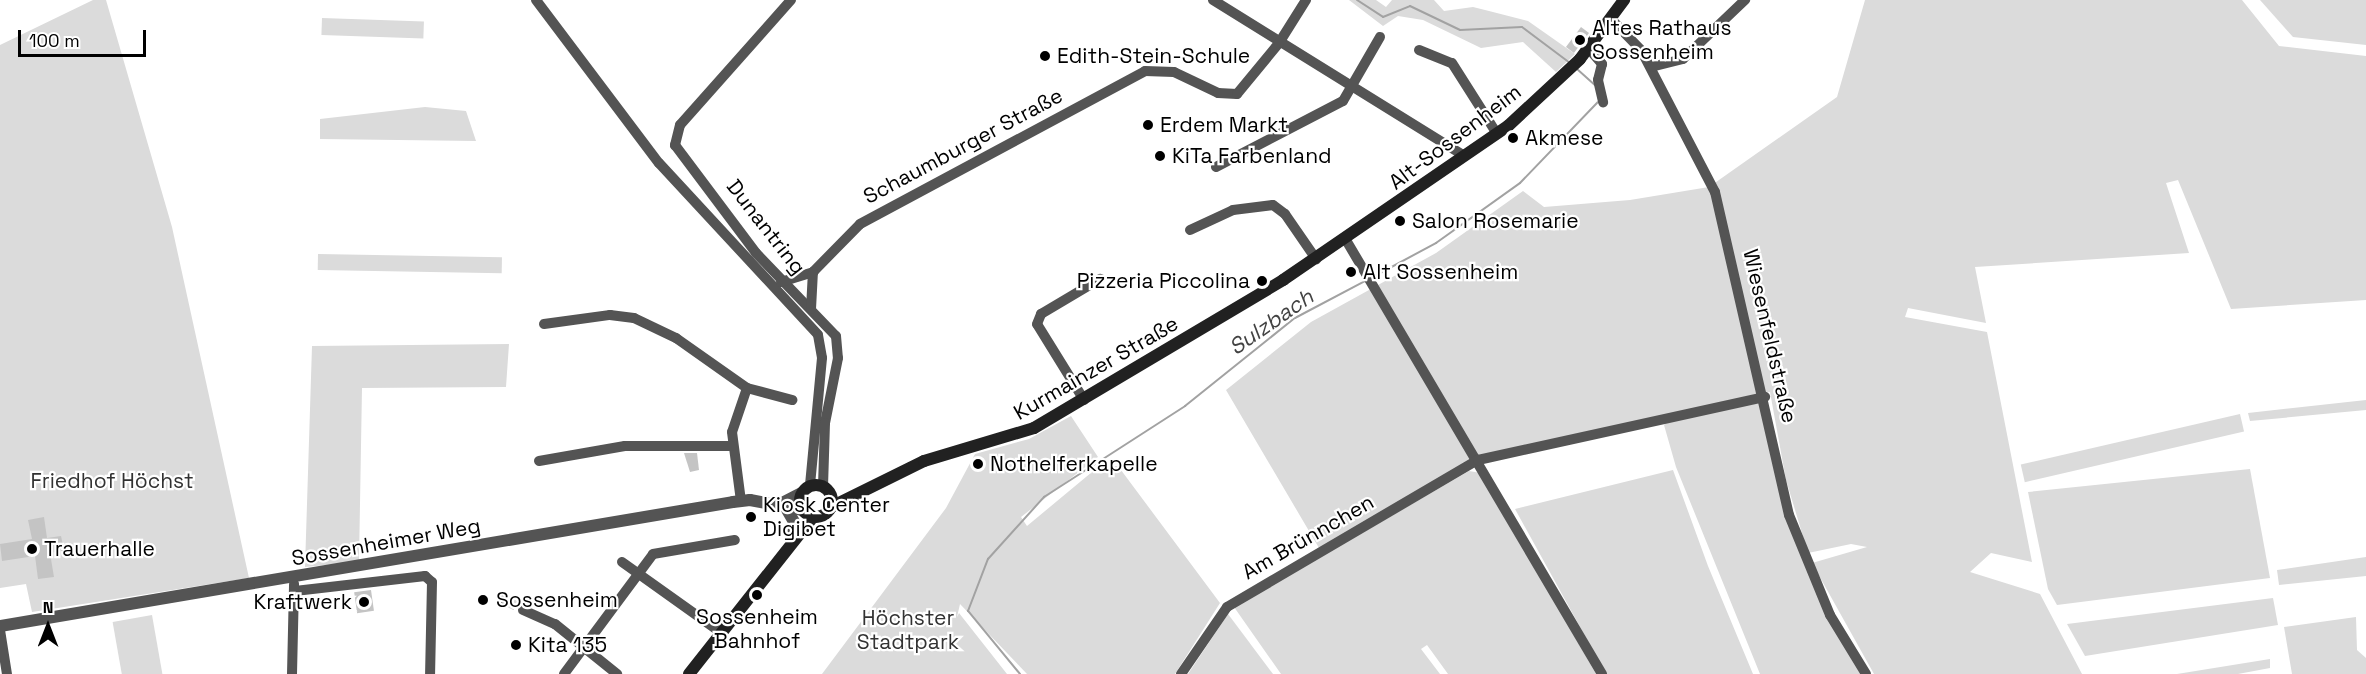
<!DOCTYPE html>
<meta charset="utf-8">
<style>
body{margin:0}
#map{position:relative;width:2366px;height:674px;overflow:hidden;background:#fff;font-family:"Space Grotesk",sans-serif}
div>[style]{position:absolute}
.green>*{inset:0;background:#dbdbdb;transform-origin:0 0}
.stream>*{height:2px;margin:-1px;padding:0 1px;transform-origin:1px;border-radius:1px;background:#a2a2a2}
.building>*{inset:0;background:#c4c4c4;transform-origin:0 0}
.minor-tunnel>*{height:10px;margin-top:-5px;transform-origin:0;background:repeating-linear-gradient(90deg,#d9d9d9 0 10px,transparent 0 15px)}
.minor>*{height:10px;margin:-5px;padding:0 5px;transform-origin:5px;border-radius:5px;background:#545454}
.tertiary>*{height:12px;margin:-6px;padding:0 6px;transform-origin:6px;border-radius:6px;background:#545454}
.secondary>*{height:12px;margin:-6px;padding:0 6px;transform-origin:6px;border-radius:6px;background:#212121}
.secondary>.ring{margin:-6px;padding:0;box-sizing:content-box;background:none;border:12px solid #212121;border-radius:50%}
.dots>*{width:16px;height:16px;translate:-50% -50%;box-sizing:border-box;border:3px solid #fff;border-radius:50%}
span{translate:-50% -50%;white-space:nowrap;text-align:center;line-height:1.15;-webkit-text-stroke:4.5px #fff;paint-order:stroke}
.poi-label{font-size:21px;color:#000}
.left{translate:0 -50%;text-align:left}
.right{translate:-100% -50%;text-align:right}
.street-label{font-size:21px;color:#000}
.park-label{font-size:21px;color:#323232}
.water-label{font-size:22px;color:#434343;font-style:italic}
.north{position:absolute;left:18px;top:596px;width:60px;height:60px;-webkit-text-stroke:4px #fff;paint-order:stroke;rotate:0deg;font-size:16px;font-weight:700;line-height:24px;text-align:center;color:#000}
.north::after{content:'';display:block;margin:auto;width:21px;height:27px;background:#000;clip-path:polygon(50% 0,100% 100%,50% 72%,0 100%)}
.scale{position:absolute;left:18px;top:30px;width:128px;height:27px;box-sizing:border-box;border:3px solid #000;border-top:0;padding-left:8px;font-size:18px;line-height:21px;white-space:nowrap;color:#000;-webkit-text-stroke:4px #fff;paint-order:stroke}
</style>
<div id="map">
<div class="green">
<div style="clip-path:polygon(93px 0,106px 0,172px 227px,249px 578px,32px 612px,26px 584px,0 588px,0 45px)"></div>
<div style="clip-path:polygon(1349px 0,1376px 0,1386px 7px,1392px 0,1434px 0,1444px 11px,1473px 7px,1489px 11px,1528px 21px,1575px 54px,1556px 72px,1523px 42px,1481px 48px,1423px 20px,1398px 16px,1383px 26px)"></div>
<div style="clip-path:polygon(1865px 0,2242px 0,2279px 46px,2366px 56px,2366px 300px,2231px 309px,2178px 180px,2166px 183px,2189px 253px,1975px 267px,1986px 323px,1908px 308px,1905px 317px,1987px 332px,2032px 562px,1991px 553px,1970px 572px,2040px 594px,2082px 674px,1874px 674px,1812px 563px,1867px 547px,1851px 544px,1808px 553px,1786px 480px,1770px 392px,1481px 455px,1319px 548px,1226px 390px,1311px 322px,1436px 253px,1523px 191px,1544px 207px,1630px 200px,1709px 187px,1837px 97px)"></div>
<div style="clip-path:polygon(2260px 0,2366px 0,2366px 45px,2293px 37px)"></div>
<div style="left:322px;top:18px;width:102px;height:17px;rotate:2deg"></div>
<div style="clip-path:polygon(425px 107px,466px 111px,476px 141px,320px 139px,320px 119px)"></div>
<div style="left:318px;top:254px;width:184px;height:16px;rotate:1deg"></div>
<div style="clip-path:polygon(509px 344px,506px 387px,362px 388px,359px 562px,305px 567px,312px 346px)"></div>
<div style="clip-path:polygon(1762px 400px,1806px 559px,1866px 674px,1760px 674px,1676px 467px,1664px 425px,1669px 420px)"></div>
<div style="clip-path:polygon(2366px 400px,2366px 410px,2250px 421px,2248px 413px)"></div>
<div style="left:2240px;top:414px;width:18px;height:225px;rotate:77deg"></div>
<div style="clip-path:polygon(1071px 416px,1098px 457px,1021px 517px,1027px 526px,1098px 467px,1118px 466px,1220px 603px,1175px 674px,1027px 674px,960px 604px,957px 617px,959px 613px,1007px 674px,822px 674px,946px 508px,975px 454px,1029px 439px)"></div>
<div style="clip-path:polygon(2250px 469px,2270px 578px,2057px 605px,2048px 589px,2028px 492px)"></div>
<div style="clip-path:polygon(1673px 470px,1708px 566px,1753px 674px,1606px 674px,1515px 509px)"></div>
<div style="clip-path:polygon(1469px 471px,1481px 473px,1596px 674px,1448px 674px,1427px 645px,1421px 649px,1440px 674px,1281px 674px,1234px 607px)"></div>
<div style="clip-path:polygon(2366px 557px,2366px 576px,2279px 585px,2277px 570px)"></div>
<div style="clip-path:polygon(2273px 598px,2278px 625px,2085px 656px,2067px 624px)"></div>
<div style="clip-path:polygon(1228px 614px,1273px 674px,1188px 674px)"></div>
<div style="left:152px;top:615px;width:60px;height:40px;rotate:80deg"></div>
<div style="clip-path:polygon(2356px 617px,2357px 650px,2366px 658px,2366px 674px,2292px 674px,2284px 627px)"></div>
<div style="clip-path:polygon(2270px 659px,2270px 668px,2238px 674px,2177px 674px)"></div>
</div>
<div class="stream">
<div style="left:1357px;top:0;width:31px;rotate:33deg"></div>
<div style="left:1383px;top:17px;width:29px;rotate:-22deg"></div>
<div style="left:1410px;top:6px;width:55px;rotate:25.6deg"></div>
<div style="left:1460px;top:30px;width:62px;rotate:-2.8deg"></div>
<div style="left:1522px;top:27px;width:60px;rotate:36.9deg"></div>
<div style="left:1577px;top:69px;width:24px;rotate:42deg"></div>
<div style="left:1373px;top:277px;width:72px;rotate:-28.4deg"></div>
<div style="left:1436px;top:243px;width:103px;rotate:-35.5deg"></div>
<div style="left:1520px;top:183px;width:112px;rotate:-46.1deg"></div>
<div style="left:1020px;top:674px;width:82px;rotate:-129.5deg"></div>
<div style="left:968px;top:611px;width:56px;rotate:-69deg"></div>
<div style="left:988px;top:559px;width:84px;rotate:-47.9deg"></div>
<div style="left:1044px;top:497px;width:168px;rotate:-32.8deg"></div>
<div style="left:1185px;top:406px;width:141px;rotate:-38.7deg"></div>
<div style="left:1295px;top:318px;width:79px;rotate:-27.9deg"></div>
</div>
<div class="building">
<div style="left:1581px;top:27px;width:10px;height:25px;rotate:37deg"></div>
<div style="clip-path:polygon(684px 453px,697px 453px,699px 470px,690px 472px)"></div>
<div style="clip-path:polygon(44px 517px,47px 538px,61px 536px,64px 550px,50px 553px,54px 577px,38px 579px,35px 556px,2px 561px,0 544px,32px 539px,28px 520px)"></div>
<div style="left:371px;top:590px;width:21px;height:17px;rotate:82deg"></div>
</div>
<div class="minor-tunnel">
<div style="left:507px;top:601px;width:18px;rotate:29deg"></div>
</div>
<div class="minor">
<div style="left:536px;top:0;width:204px;rotate:53deg"></div>
<div style="left:659px;top:163px;width:234px;rotate:47.2deg"></div>
<div style="left:818px;top:335px;width:23px;rotate:80deg"></div>
<div style="left:822px;top:358px;width:129px;rotate:95.4deg"></div>
<div style="left:791px;top:0;width:167px;rotate:131.6deg"></div>
<div style="left:680px;top:125px;width:21px;rotate:104deg"></div>
<div style="left:675px;top:145px;width:135px;rotate:53.1deg"></div>
<div style="left:756px;top:253px;width:115px;rotate:46.1deg"></div>
<div style="left:836px;top:336px;width:22px;rotate:85deg"></div>
<div style="left:838px;top:358px;width:66px;rotate:101.3deg"></div>
<div style="left:825px;top:423px;width:63px;rotate:91.8deg"></div>
<div style="left:1213px;top:0;width:296px;rotate:31.8deg"></div>
<div style="left:1611px;top:19px;width:43px;rotate:45.9deg"></div>
<div style="left:1641px;top:50px;width:160px;rotate:62.5deg"></div>
<div style="left:1715px;top:192px;width:331px;rotate:77.1deg"></div>
<div style="left:1789px;top:515px;width:108px;rotate:67.7deg"></div>
<div style="left:1830px;top:615px;width:69px;rotate:58.6deg"></div>
<div style="left:1589px;top:49px;width:20px;rotate:49deg"></div>
<div style="left:1602px;top:64px;width:16px;rotate:104deg"></div>
<div style="left:1598px;top:80px;width:23px;rotate:77deg"></div>
<div style="left:1419px;top:50px;width:35px;rotate:22deg"></div>
<div style="left:1452px;top:63px;width:84px;rotate:57.6deg"></div>
<div style="left:1651px;top:67px;width:33px;rotate:-14deg"></div>
<div style="left:1683px;top:59px;width:86px;rotate:-43.6deg"></div>
<div style="left:1216px;top:167px;width:143px;rotate:-27.5deg"></div>
<div style="left:1343px;top:101px;width:74px;rotate:-60deg"></div>
<div style="left:1190px;top:230px;width:47px;rotate:-24.9deg"></div>
<div style="left:1233px;top:210px;width:40px;rotate:-7.1deg"></div>
<div style="left:1273px;top:205px;width:15px;rotate:37deg"></div>
<div style="left:1285px;top:214px;width:55px;rotate:55.4deg"></div>
<div style="left:1346px;top:240px;width:504px;rotate:59.47deg"></div>
<div style="left:781px;top:282px;width:34px;rotate:-17deg"></div>
<div style="left:813px;top:272px;width:67px;rotate:-45.6deg"></div>
<div style="left:860px;top:224px;width:323px;rotate:-28.2deg"></div>
<div style="left:1145px;top:71px;width:29px;rotate:2deg"></div>
<div style="left:1174px;top:72px;width:49px;rotate:25.5deg"></div>
<div style="left:1218px;top:93px;width:19px;rotate:3deg"></div>
<div style="left:1237px;top:94px;width:66px;rotate:-50.5deg"></div>
<div style="left:1279px;top:43px;width:51px;rotate:-57.9deg"></div>
<div style="left:811px;top:309px;width:37px;rotate:-87deg"></div>
<div style="left:544px;top:324px;width:67px;rotate:-7.8deg"></div>
<div style="left:610px;top:315px;width:24px;rotate:7deg"></div>
<div style="left:634px;top:318px;width:47px;rotate:25.5deg"></div>
<div style="left:676px;top:338px;width:87px;rotate:35.2deg"></div>
<div style="left:747px;top:388px;width:46px;rotate:108.8deg"></div>
<div style="left:732px;top:432px;width:70px;rotate:82.6deg"></div>
<div style="left:747px;top:388px;width:47px;rotate:14.9deg"></div>
<div style="left:1084px;top:400px;width:89px;rotate:-121.7deg"></div>
<div style="left:1037px;top:324px;width:11px;rotate:-68deg"></div>
<div style="left:1041px;top:314px;width:69px;rotate:-30.7deg"></div>
<div style="left:539px;top:461px;width:87px;rotate:-9.9deg"></div>
<div style="left:625px;top:446px;width:107px"></div>
<div style="left:622px;top:562px;width:120px;rotate:35.5deg"></div>
<div style="left:295px;top:591px;width:131px;rotate:-6.6deg"></div>
<div style="left:425px;top:576px;width:9px;rotate:41deg"></div>
<div style="left:432px;top:582px;width:92px;rotate:91.2deg"></div>
<div style="left:501px;top:598px;width:7px;rotate:27deg"></div>
<div style="left:523px;top:610px;width:35px;rotate:24deg"></div>
<div style="left:555px;top:624px;width:80px;rotate:38.9deg"></div>
<div style="left:0;top:630px;width:45px;rotate:81deg"></div>
<div style="left:292px;top:674px;width:90px;rotate:-88.7deg"></div>
<div style="left:564px;top:674px;width:149px;rotate:-53.4deg"></div>
<div style="left:653px;top:554px;width:83px;rotate:-9.7deg"></div>
<div style="left:1181px;top:674px;width:81px;rotate:-55.5deg"></div>
<div style="left:1227px;top:607px;width:291px;rotate:-30.4deg"></div>
<div style="left:1478px;top:460px;width:294px;rotate:-12.4deg"></div>
</div>
<div class="tertiary">
<div style="left:780px;top:504px;width:25px;rotate:-27deg"></div>
<div style="left:786px;top:508px;width:16px;rotate:60deg"></div>
<div style="left:794px;top:522px;width:17px;rotate:93deg"></div>
<div style="left:0;top:626px;width:743px;rotate:-9.6deg"></div>
<div style="left:733px;top:502px;width:17px;rotate:-7deg"></div>
<div style="left:750px;top:500px;width:54px;rotate:10.7deg"></div>
</div>
<div class="secondary">
<div class="ring" style="left:800px;top:485px;width:20px;height:20px"></div>
<div style="left:831px;top:507px;width:104px;rotate:-26.3deg"></div>
<div style="left:924px;top:461px;width:115px;rotate:-16.7deg"></div>
<div style="left:1034px;top:428px;width:290px;rotate:-30.7deg"></div>
<div style="left:1283px;top:280px;width:273px;rotate:-34.4deg"></div>
<div style="left:1508px;top:126px;width:98px;rotate:-42.9deg"></div>
<div style="left:1580px;top:59px;width:74px;rotate:-53.3deg"></div>
<div style="left:689px;top:674px;width:201px;rotate:-51.7deg"></div>
</div>
<div class="dots">
<div style="left:1580px;top:40px;background:#000"></div>
<div style="left:1045px;top:56px;background:#000"></div>
<div style="left:1148px;top:125px;background:#000"></div>
<div style="left:1513px;top:138px;background:#000"></div>
<div style="left:1160px;top:156px;background:#000"></div>
<div style="left:1400px;top:221px;background:#000"></div>
<div style="left:1351px;top:272px;background:#000"></div>
<div style="left:1262px;top:281px;background:#000"></div>
<div style="left:978px;top:464px;background:#000"></div>
<div style="left:751px;top:517px;background:#000"></div>
<div style="left:32px;top:549px;background:#000"></div>
<div style="left:757px;top:595px;background:#000"></div>
<div style="left:483px;top:600px;background:#000"></div>
<div style="left:364px;top:602px;background:#000"></div>
<div style="left:516px;top:645px;background:#000"></div>
</div>
<div class="poi-label">
<span class="left" style="left:1592px;top:40px">Altes Rathaus<br>Sossenheim</span>
<span class="left" style="left:1057px;top:56px">Edith-Stein-Schule</span>
<span class="left" style="left:1160px;top:125px">Erdem Markt</span>
<span class="left" style="left:1525px;top:138px">Akmese</span>
<span class="left" style="left:1172px;top:156px">KiTa Farbenland</span>
<span class="left" style="left:1412px;top:221px">Salon Rosemarie</span>
<span class="left" style="left:1363px;top:272px">Alt Sossenheim</span>
<span class="right" style="left:1250px;top:281px">Pizzeria Piccolina</span>
<span class="left" style="left:990px;top:464px">Nothelferkapelle</span>
<span class="left" style="left:763px;top:517px">Kiosk Center<br>Digibet</span>
<span class="left" style="left:44px;top:549px">Trauerhalle</span>
<span class="left" style="left:496px;top:600px">Sossenheim</span>
<span class="right" style="left:352px;top:602px">Kraftwerk</span>
<span style="left:757px;top:629px">Sossenheim<br>Bahnhof</span>
<span class="left" style="left:528px;top:645px">Kita 135</span>
</div>
<div class="street-label">
<span style="left:1455px;top:137px;rotate:-37deg">Alt-Sossenheim</span>
<span style="left:963px;top:146px;rotate:-28deg">Schaumburger Straße</span>
<span style="left:766px;top:227px;rotate:52deg">Dunantring</span>
<span style="left:1770px;top:336px;rotate:77deg">Wiesenfeldstraße</span>
<span style="left:1096px;top:368px;rotate:-30deg">Kurmainzer Straße</span>
<span style="left:1308px;top:537px;rotate:-30deg">Am Brünnchen</span>
<span style="left:386px;top:542px;rotate:-10deg">Sossenheimer Weg</span>
</div>
<div class="park-label">
<span style="left:112px;top:481px">Friedhof Höchst</span>
<span style="left:908px;top:630px">Höchster<br>Stadtpark</span>
</div>
<div class="water-label">
<span style="left:1271px;top:322px;rotate:-35deg">Sulzbach</span>
</div>
<div class="north">N</div>
<div class="scale">100 m</div>
</div>
